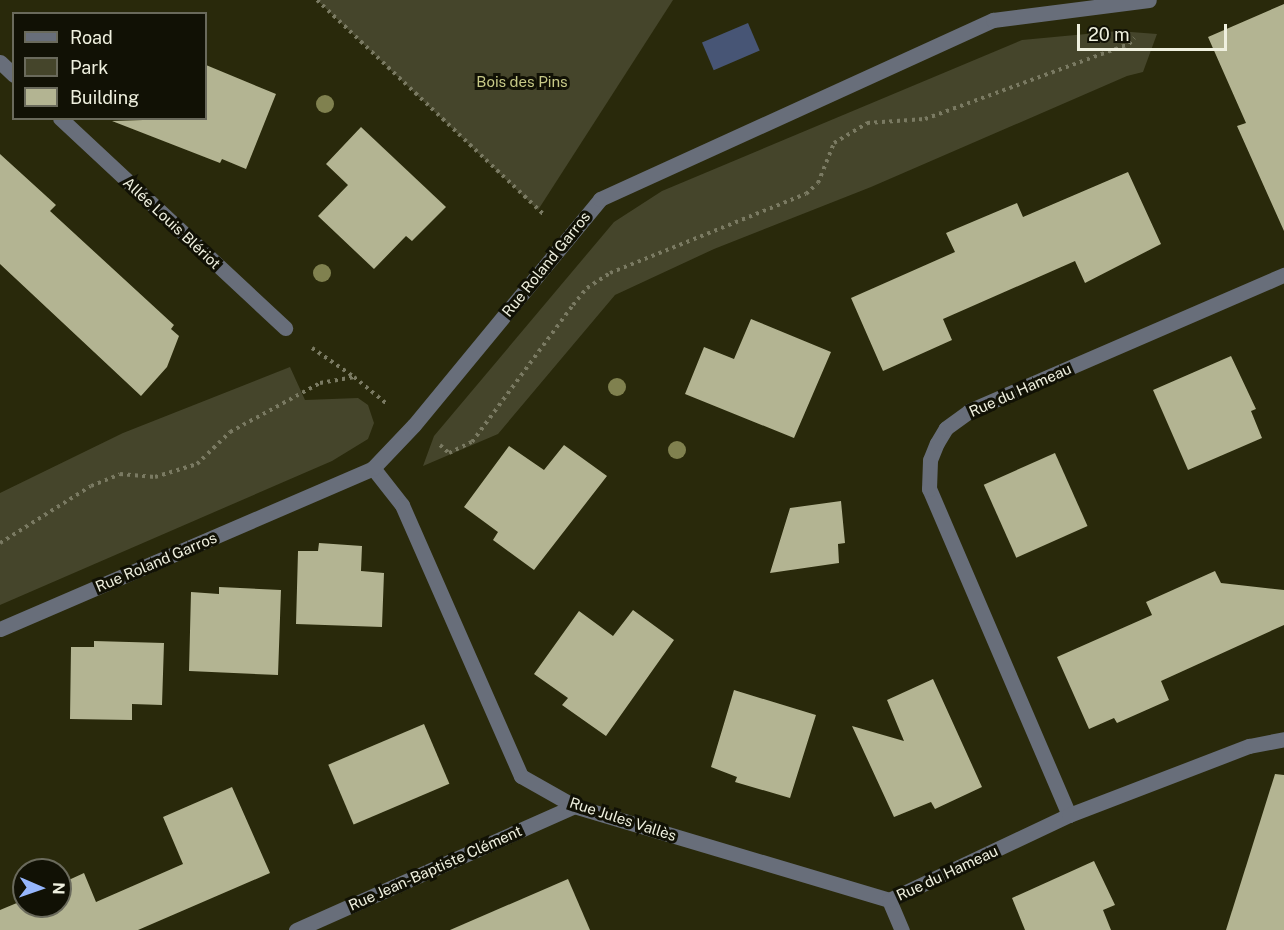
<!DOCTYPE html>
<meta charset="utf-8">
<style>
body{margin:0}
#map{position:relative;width:1284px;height:930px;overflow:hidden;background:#29290b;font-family:"Public Sans",sans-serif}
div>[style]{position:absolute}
.green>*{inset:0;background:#45452b}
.water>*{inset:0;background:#475575;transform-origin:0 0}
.building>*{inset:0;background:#b3b492;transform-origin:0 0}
.path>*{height:4px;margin-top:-2px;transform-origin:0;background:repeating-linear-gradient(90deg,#7a7a62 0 3px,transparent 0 7.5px)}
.street>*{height:15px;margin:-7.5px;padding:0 7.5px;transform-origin:7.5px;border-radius:7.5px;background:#686e7a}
.trees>*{width:18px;height:18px;margin:-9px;border-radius:50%;background:#80814f}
span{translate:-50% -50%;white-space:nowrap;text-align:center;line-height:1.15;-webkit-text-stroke:6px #111105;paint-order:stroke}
.park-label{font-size:15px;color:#c7c987}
.street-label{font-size:15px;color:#eff0df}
.legend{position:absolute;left:12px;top:12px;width:195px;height:108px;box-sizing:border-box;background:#111105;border:2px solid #6a6a5c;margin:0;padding:8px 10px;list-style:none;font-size:18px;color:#eff0df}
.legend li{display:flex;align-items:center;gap:12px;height:30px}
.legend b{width:30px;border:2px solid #6a6a5c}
.north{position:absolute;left:12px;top:858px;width:60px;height:60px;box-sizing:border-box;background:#111105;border:2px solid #6a6a5c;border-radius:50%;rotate:92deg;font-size:16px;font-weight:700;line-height:24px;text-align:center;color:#eff0df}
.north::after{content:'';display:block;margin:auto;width:21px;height:27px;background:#96b6fd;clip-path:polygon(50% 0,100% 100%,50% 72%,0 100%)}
.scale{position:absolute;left:1077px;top:24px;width:150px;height:27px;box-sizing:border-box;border:3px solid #eff0df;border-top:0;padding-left:8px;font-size:18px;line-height:21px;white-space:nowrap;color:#eff0df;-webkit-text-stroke:4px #111105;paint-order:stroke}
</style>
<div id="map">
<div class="green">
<div style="clip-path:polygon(317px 0,673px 0,538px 210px)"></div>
<div style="clip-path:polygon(1118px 31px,1157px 34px,1143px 72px,1127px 76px,871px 187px,714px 249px,615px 295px,498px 434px,423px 466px,434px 436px,614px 222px,662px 191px,1022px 40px)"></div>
<div style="clip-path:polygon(290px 367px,305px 400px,358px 398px,368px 405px,374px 423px,368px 439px,332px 461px,0 605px,0 493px,123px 433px)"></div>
</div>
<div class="water">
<div style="left:748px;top:23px;width:30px;height:50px;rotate:67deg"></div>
</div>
<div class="building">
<div style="clip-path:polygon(1284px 4px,1284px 231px,1237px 126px,1246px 123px,1208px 37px)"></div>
<div style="clip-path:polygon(206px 65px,276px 94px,246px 169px,222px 159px,220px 163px,112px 121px,206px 118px)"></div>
<div style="clip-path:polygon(361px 127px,446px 207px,412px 241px,406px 236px,374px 269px,318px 216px,348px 185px,326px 164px)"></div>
<div style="clip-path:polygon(0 154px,56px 205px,50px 211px,174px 325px,171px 329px,179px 336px,167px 367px,141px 396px,0 264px)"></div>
<div style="clip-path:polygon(1128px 172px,1161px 244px,1085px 283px,1075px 261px,943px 319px,952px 340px,883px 371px,851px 298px,955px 252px,946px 233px,1017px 203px,1023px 217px)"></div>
<div style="clip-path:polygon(751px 319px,831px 352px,794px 438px,685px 394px,704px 347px,734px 359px)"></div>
<div style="clip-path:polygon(1231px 356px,1256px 409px,1251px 411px,1262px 438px,1188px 470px,1153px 390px)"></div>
<div style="clip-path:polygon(564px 445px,607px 476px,534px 570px,493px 540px,498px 532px,464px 507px,509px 446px,544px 470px)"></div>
<div style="left:1055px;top:453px;width:80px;height:78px;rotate:66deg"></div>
<div style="clip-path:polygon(841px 501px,845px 543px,838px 544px,839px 563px,770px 573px,790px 508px)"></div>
<div style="clip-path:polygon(319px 543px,362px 546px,361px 571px,384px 573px,382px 627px,296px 624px,298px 551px,318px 551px)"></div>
<div style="clip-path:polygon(1215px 571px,1221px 583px,1284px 590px,1284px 625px,1161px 681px,1169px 700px,1117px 723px,1114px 718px,1089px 729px,1057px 657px,1152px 615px,1146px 602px)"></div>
<div style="clip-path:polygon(219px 587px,281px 590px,278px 675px,189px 671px,191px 592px,219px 594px)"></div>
<div style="clip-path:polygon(633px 610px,674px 640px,606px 736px,562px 705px,568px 698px,534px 674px,579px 611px,613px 636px)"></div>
<div style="clip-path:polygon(94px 641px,164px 643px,162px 705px,132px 704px,132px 720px,70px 719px,71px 647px,94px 647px)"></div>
<div style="clip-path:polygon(933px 679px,982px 787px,935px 809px,931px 802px,894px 817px,852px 726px,904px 741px,887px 700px)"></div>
<div style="clip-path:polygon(734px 690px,816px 715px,790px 798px,735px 782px,737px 777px,711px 767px)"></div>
<div style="left:424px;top:724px;width:65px;height:104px;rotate:67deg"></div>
<div style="clip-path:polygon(1275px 774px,1284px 775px,1284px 930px,1226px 930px)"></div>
<div style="clip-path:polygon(232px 787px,270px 873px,138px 930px,0 930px,0 910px,24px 900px,24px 906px,60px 906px,60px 884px,84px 873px,96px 902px,183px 864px,163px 817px)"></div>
<div style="clip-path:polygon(1094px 861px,1115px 905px,1103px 910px,1111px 930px,1025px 930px,1012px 898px)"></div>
<div style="clip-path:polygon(568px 879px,590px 930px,450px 930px)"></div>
</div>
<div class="path">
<div style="left:317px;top:0;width:311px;rotate:43.4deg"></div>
<div style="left:312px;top:348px;width:51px;rotate:34.6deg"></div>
<div style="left:440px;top:445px;width:12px;rotate:42deg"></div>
<div style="left:449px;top:453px;width:25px;rotate:-26deg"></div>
<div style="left:472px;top:442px;width:170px;rotate:-53.6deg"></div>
<div style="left:573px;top:305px;width:22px;rotate:-51deg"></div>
<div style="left:587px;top:288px;width:27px;rotate:-33deg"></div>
<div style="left:610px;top:273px;width:211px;rotate:-22deg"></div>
<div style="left:806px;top:194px;width:16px;rotate:-43deg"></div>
<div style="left:818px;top:183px;width:43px;rotate:-68.2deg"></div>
<div style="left:834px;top:143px;width:39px;rotate:-31deg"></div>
<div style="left:867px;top:123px;width:58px;rotate:-3.9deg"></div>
<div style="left:925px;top:119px;width:217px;rotate:-20.2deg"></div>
<div style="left:1129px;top:44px;width:8px;rotate:-50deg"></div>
<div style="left:0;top:543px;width:107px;rotate:-32.1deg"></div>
<div style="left:91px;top:486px;width:31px;rotate:-22deg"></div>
<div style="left:120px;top:474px;width:35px;rotate:5deg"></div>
<div style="left:155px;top:477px;width:44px;rotate:-17.2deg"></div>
<div style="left:197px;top:464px;width:46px;rotate:-44.1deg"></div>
<div style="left:230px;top:432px;width:102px;rotate:-28.6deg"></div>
<div style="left:320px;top:383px;width:35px;rotate:-10deg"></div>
<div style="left:354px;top:377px;width:43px;rotate:39.3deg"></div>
</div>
<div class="street">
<div style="left:0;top:62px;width:19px;rotate:43deg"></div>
<div style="left:60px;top:118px;width:308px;rotate:43deg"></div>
<div style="left:373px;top:468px;width:47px;rotate:51.9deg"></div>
<div style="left:402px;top:505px;width:296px;rotate:66.3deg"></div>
<div style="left:521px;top:776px;width:61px;rotate:29.5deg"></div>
<div style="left:574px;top:806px;width:329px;rotate:16.6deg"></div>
<div style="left:889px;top:900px;width:33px;rotate:67deg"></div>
<div style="left:0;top:629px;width:406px;rotate:-23.3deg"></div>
<div style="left:373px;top:468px;width:59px;rotate:-46.4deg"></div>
<div style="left:414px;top:425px;width:293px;rotate:-50.5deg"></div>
<div style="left:600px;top:199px;width:432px;rotate:-24.5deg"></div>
<div style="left:993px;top:20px;width:157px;rotate:-7.3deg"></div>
<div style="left:1069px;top:815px;width:355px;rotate:-113.2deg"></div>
<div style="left:929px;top:489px;width:29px;rotate:-88deg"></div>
<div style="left:930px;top:460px;width:18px;rotate:-68deg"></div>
<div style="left:937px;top:443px;width:17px;rotate:-59deg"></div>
<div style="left:946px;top:428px;width:29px;rotate:-36deg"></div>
<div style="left:969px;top:411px;width:343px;rotate:-23.4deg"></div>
<div style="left:889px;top:900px;width:199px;rotate:-25.3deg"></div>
<div style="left:1069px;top:815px;width:193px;rotate:-21deg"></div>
<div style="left:1249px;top:746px;width:36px;rotate:-11deg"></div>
<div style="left:296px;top:930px;width:304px;rotate:-24deg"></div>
</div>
<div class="trees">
<div style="left:325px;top:104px"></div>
<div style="left:322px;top:273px"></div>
<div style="left:617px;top:387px"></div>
<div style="left:677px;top:450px"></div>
</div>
<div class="park-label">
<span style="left:522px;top:82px">Bois des Pins</span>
</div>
<div class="street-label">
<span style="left:172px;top:223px;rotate:43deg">Allée Louis Blériot</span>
<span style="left:546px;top:264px;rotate:-51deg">Rue Roland Garros</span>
<span style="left:1020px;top:390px;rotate:-24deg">Rue du Hameau</span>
<span style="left:156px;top:562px;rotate:-23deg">Rue Roland Garros</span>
<span style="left:623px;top:819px;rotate:18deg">Rue Jules Vallès</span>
<span style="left:435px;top:868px;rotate:-24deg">Rue Jean-Baptiste Clément</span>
<span style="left:947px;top:873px;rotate:-25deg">Rue du Hameau</span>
</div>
<ul class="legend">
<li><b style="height:8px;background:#686e7a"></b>Road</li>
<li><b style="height:16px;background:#45452b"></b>Park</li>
<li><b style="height:16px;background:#b3b492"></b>Building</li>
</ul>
<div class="north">N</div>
<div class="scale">20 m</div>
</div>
